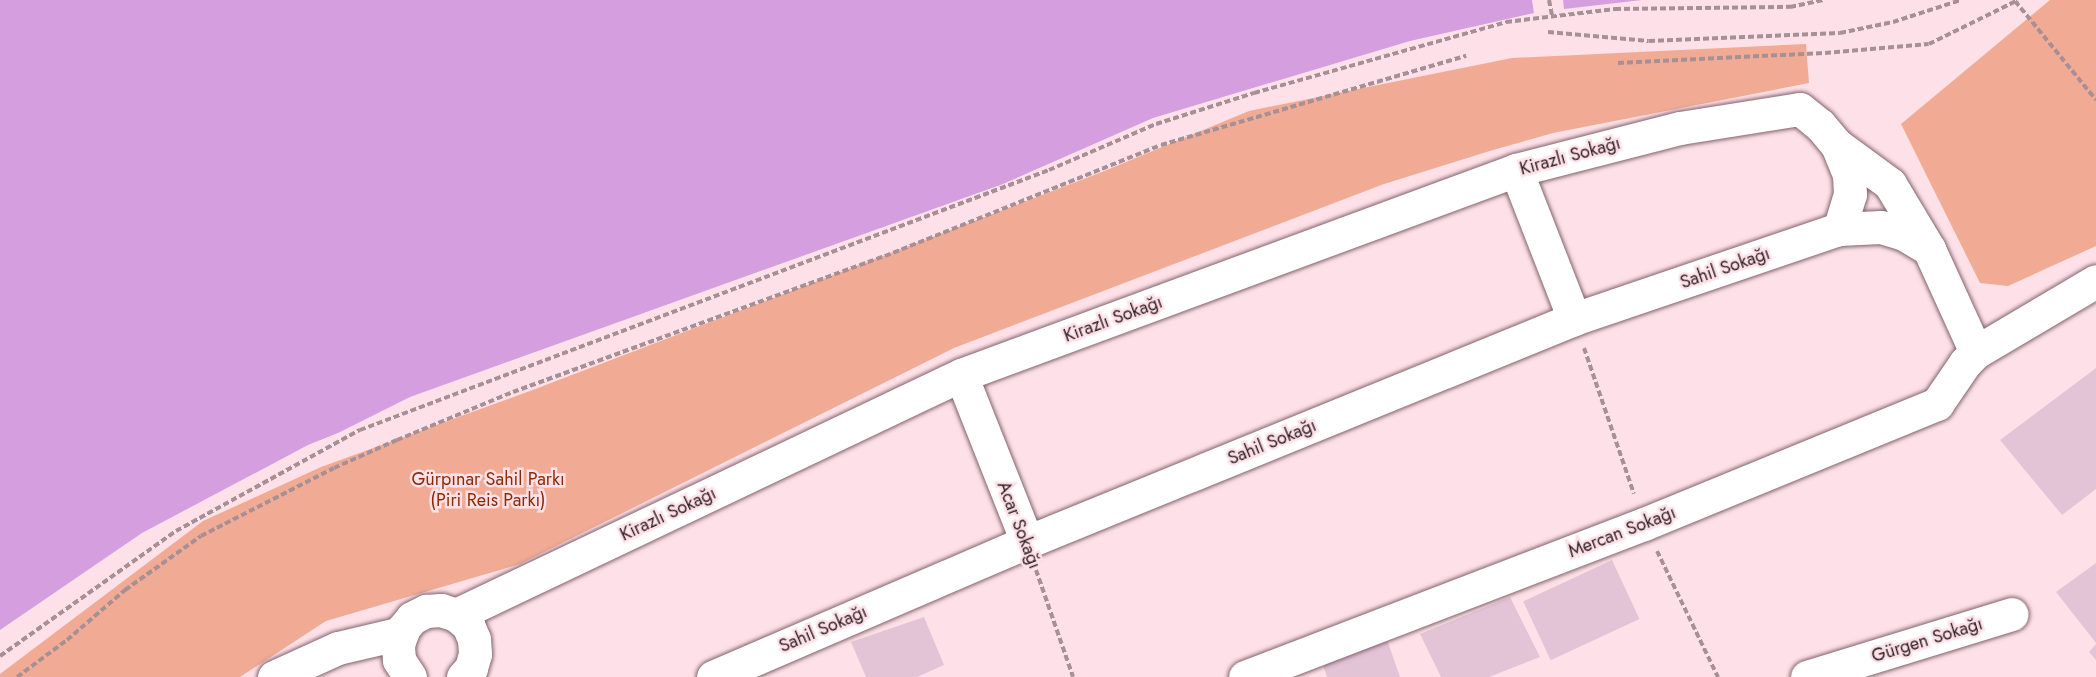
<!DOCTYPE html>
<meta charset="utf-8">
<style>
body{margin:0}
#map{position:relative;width:2096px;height:677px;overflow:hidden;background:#fee1e8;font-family:Jost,sans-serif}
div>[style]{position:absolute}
.green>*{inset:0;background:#f1ab94}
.water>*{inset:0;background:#d59edf}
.building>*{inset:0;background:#e3c4d7;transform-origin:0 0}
.path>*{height:4px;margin-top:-2px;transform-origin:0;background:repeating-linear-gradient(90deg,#a69095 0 6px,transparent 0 9px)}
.roads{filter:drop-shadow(0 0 2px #82626b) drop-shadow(0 0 2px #82626b)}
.street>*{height:33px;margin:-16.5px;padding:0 16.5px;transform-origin:16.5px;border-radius:16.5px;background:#fff}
.secondary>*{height:33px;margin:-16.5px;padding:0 16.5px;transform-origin:16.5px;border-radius:16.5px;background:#fff}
span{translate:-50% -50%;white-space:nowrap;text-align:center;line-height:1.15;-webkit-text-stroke:5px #fee1e8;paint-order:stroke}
.street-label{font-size:18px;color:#2a1d20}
.park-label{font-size:18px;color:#8b2b02}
</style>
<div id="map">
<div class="green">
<div style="clip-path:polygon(2050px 0,2096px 0,2096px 246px,2008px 286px,1980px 283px,1901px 124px)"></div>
<div style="clip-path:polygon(1806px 44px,1809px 83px,1553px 133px,1493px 150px,1384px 184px,954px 348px,520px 564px,326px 621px,240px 677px,0 677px,0 674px,203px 521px,321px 467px,530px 391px,1102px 172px,1249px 111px,1512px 58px)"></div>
</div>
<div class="water">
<div style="clip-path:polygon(0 0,1532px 0,1534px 13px,1410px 41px,1153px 118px,1003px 184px,410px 397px,338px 433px,308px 445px,142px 533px,0 630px)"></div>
<div style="clip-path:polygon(1563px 0,1685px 0,1642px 0,1564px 9px)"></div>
</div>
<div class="building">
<div style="clip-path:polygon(2096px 368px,2096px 489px,2062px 515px,2000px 440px)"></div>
<div style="left:1612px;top:560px;width:65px;height:98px;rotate:65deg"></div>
<div style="clip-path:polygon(2096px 563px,2096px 643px,2056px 592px)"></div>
<div style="clip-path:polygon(1510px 597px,1540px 657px,1489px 677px,1441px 677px,1420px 634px)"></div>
<div style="clip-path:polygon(924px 617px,944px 665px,917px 677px,866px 677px,851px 642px)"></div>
<div style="clip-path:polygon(1384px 631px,1400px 677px,1327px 677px,1319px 653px)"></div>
<div style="clip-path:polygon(2096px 644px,2096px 660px,2089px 652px)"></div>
</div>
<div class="path">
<div style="left:1549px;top:0;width:16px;rotate:79deg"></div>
<div style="left:2015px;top:1px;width:128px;rotate:50.7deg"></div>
<div style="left:1548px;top:32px;width:101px;rotate:5.1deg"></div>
<div style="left:1649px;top:41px;width:191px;rotate:-2.4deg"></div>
<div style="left:1840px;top:33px;width:54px;rotate:-11.7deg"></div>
<div style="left:1893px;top:22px;width:71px;rotate:-17.9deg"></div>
<div style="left:1618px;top:63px;width:207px;rotate:-2.8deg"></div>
<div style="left:1825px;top:53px;width:104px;rotate:-4.9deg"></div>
<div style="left:1929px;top:44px;width:99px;rotate:-26.3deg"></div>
<div style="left:1584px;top:348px;width:154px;rotate:71.1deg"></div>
<div style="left:1657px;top:551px;width:140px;rotate:64.2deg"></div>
<div style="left:1036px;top:570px;width:113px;rotate:70.9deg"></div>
<div style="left:0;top:656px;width:216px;rotate:-35.4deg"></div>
<div style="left:176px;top:531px;width:210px;rotate:-28.8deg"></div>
<div style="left:360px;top:430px;width:736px;rotate:-20.67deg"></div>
<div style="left:1049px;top:170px;width:116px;rotate:-23.3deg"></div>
<div style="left:1156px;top:124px;width:103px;rotate:-17.6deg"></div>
<div style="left:1254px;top:93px;width:262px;rotate:-15.7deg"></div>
<div style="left:1506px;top:22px;width:110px;rotate:-6.8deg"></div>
<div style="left:1615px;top:9px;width:175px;rotate:-0.7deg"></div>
<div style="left:1790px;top:7px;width:34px;rotate:-12deg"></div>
<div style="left:17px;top:677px;width:62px;rotate:-36.5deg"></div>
<div style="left:67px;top:640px;width:77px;rotate:-40.8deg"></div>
<div style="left:125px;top:590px;width:93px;rotate:-35.4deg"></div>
<div style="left:201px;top:536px;width:149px;rotate:-27.1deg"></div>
<div style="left:334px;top:468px;width:69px;rotate:-24deg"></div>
<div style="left:397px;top:440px;width:126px;rotate:-22.5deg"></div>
<div style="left:513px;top:392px;width:396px;rotate:-20.1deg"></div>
<div style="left:885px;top:256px;width:297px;rotate:-21.9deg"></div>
<div style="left:1161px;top:145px;width:318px;rotate:-16.3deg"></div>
</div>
<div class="roads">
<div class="street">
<div style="left:1837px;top:145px;width:32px;rotate:68deg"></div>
<div style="left:1849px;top:175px;width:19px;rotate:87deg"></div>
<div style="left:1850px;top:194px;width:37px;rotate:107deg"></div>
<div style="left:1516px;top:170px;width:160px;rotate:68.7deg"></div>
<div style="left:961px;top:375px;width:180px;rotate:68.4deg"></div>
<div style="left:456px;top:615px;width:559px;rotate:-25.42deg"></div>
<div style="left:961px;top:375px;width:592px;rotate:-20.27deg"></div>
<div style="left:1516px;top:170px;width:169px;rotate:-14.4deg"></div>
<div style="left:1680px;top:128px;width:121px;rotate:-9deg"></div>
<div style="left:1800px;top:109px;width:26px;rotate:39deg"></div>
<div style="left:1820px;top:125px;width:26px;rotate:50deg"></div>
<div style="left:1837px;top:145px;width:66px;rotate:36.3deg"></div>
<div style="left:1890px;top:184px;width:76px;rotate:59deg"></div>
<div style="left:1929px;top:249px;width:113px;rotate:65.5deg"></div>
<div style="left:713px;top:677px;width:342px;rotate:-23.3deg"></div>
<div style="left:1027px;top:542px;width:591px;rotate:-22.18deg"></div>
<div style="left:1574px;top:319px;width:280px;rotate:-18.8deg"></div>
<div style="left:1839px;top:229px;width:42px;rotate:-2.7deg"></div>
<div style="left:1881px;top:227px;width:24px;rotate:17deg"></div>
<div style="left:1904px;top:234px;width:29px;rotate:31deg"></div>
<div style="left:1245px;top:677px;width:427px;rotate:-21deg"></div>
<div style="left:1644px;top:524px;width:317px;rotate:-22.3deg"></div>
<div style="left:1937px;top:404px;width:50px;rotate:-55.7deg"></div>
<div style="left:1965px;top:363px;width:16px;rotate:-45deg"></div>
<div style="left:1976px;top:352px;width:139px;rotate:-30.6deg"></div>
<div style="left:1807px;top:677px;width:214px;rotate:-17.1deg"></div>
</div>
<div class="secondary">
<div style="left:274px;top:677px;width:70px;rotate:-24.4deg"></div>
<div style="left:338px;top:648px;width:66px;rotate:-13.2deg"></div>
<div style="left:410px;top:677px;width:20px;rotate:-123deg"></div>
<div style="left:399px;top:660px;width:15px;rotate:-94deg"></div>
<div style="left:398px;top:645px;width:17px;rotate:-73deg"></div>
<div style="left:403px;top:629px;width:14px;rotate:-51deg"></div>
<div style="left:412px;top:618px;width:16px;rotate:-27deg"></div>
<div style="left:426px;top:611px;width:15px;rotate:-4deg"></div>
<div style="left:441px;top:610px;width:16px;rotate:18deg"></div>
<div style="left:456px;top:615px;width:16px;rotate:40deg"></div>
<div style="left:468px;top:625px;width:15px;rotate:67deg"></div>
<div style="left:474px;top:639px;width:15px;rotate:86deg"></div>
<div style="left:475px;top:654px;width:15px;rotate:106deg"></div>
<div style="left:471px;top:668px;width:12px;rotate:132deg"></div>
</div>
</div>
<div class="street-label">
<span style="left:1570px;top:156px;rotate:-15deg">Kirazlı Sokağı</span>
<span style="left:1725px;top:268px;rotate:-19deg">Sahil Sokağı</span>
<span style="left:1113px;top:319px;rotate:-20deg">Kirazlı Sokağı</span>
<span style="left:1272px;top:442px;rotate:-22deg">Sahil Sokağı</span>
<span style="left:668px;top:514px;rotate:-25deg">Kirazlı Sokağı</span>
<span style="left:1019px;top:525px;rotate:69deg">Acar Sokağı</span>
<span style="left:1622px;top:532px;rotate:-21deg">Mercan Sokağı</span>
<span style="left:823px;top:629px;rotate:-23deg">Sahil Sokağı</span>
<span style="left:1927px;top:640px;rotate:-17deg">Gürgen Sokağı</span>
</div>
<div class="park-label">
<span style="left:488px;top:490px">Gürpınar Sahil Parkı<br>(Piri Reis Parkı)</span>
</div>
</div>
